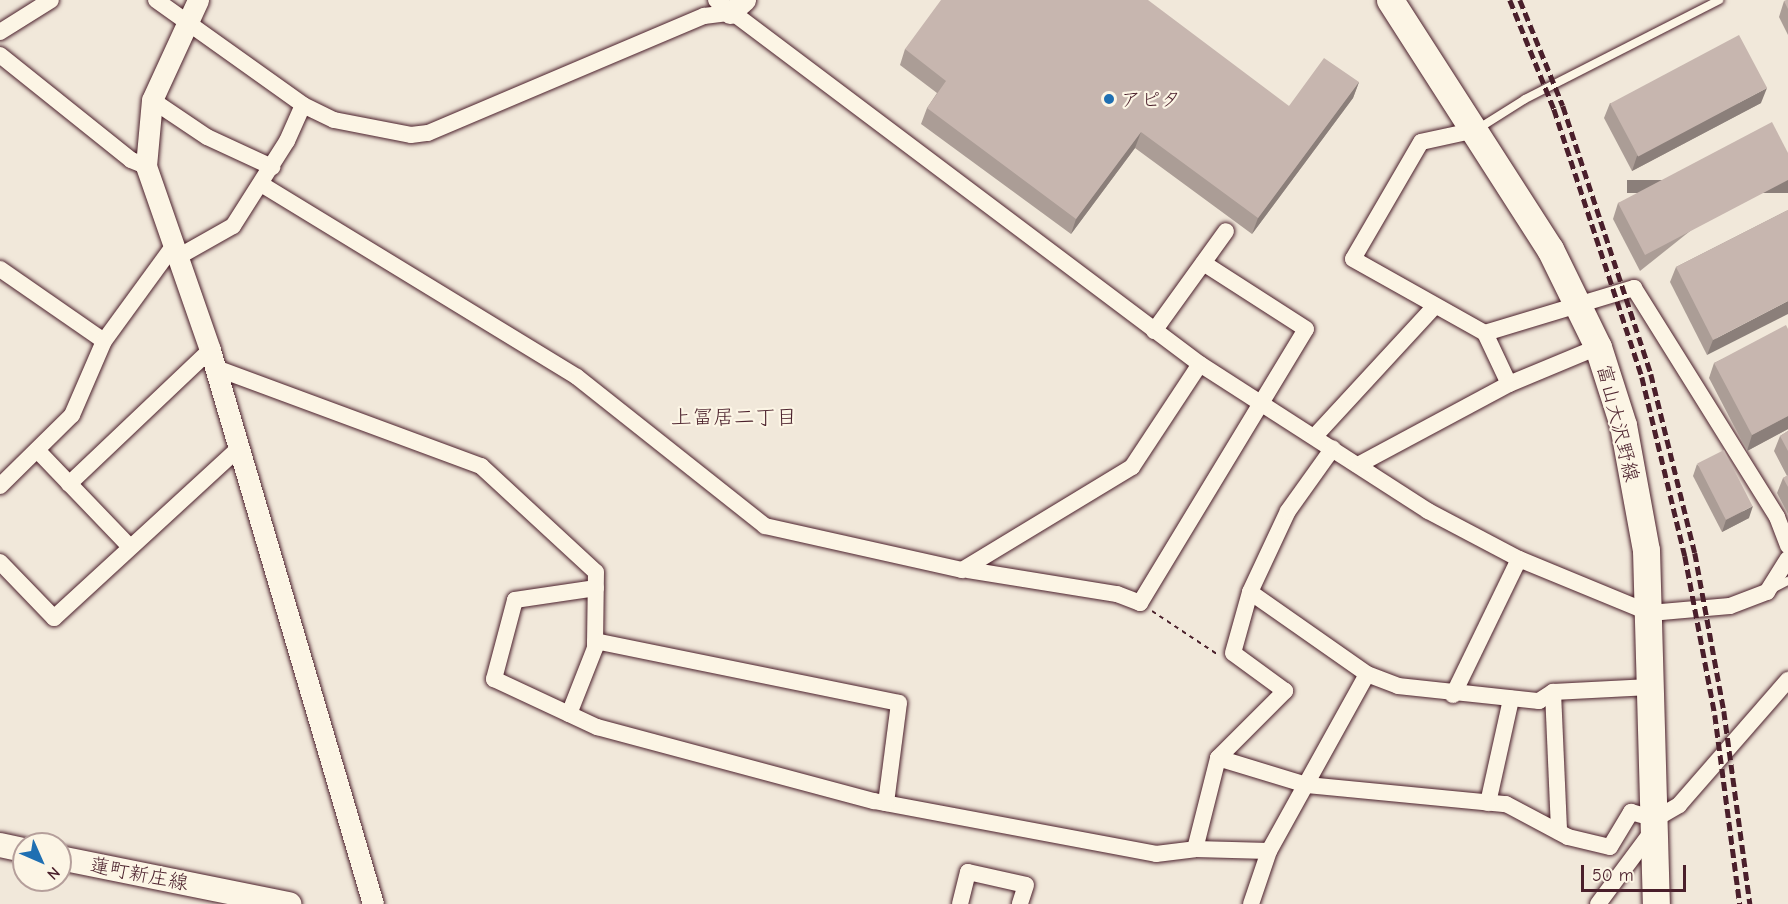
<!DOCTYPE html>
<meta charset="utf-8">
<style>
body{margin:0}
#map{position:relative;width:1788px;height:904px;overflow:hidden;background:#f1e8da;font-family:"Comic Neue","Klee One",sans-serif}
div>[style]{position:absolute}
.path>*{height:2px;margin-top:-1px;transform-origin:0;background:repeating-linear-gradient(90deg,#4a1f2b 0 4.5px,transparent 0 9px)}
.roads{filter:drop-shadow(0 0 2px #4a1f2b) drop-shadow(0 0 2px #4a1f2b)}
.service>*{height:8px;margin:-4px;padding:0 4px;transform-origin:4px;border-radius:4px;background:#fcf5e5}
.minor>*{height:16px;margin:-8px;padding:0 8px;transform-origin:8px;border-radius:8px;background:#fcf5e5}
.tertiary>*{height:21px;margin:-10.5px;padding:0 10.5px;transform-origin:10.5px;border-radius:10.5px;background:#fcf5e5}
.secondary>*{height:24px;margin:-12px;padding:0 12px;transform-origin:12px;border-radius:12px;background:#fcf5e5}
.primary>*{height:27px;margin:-13.5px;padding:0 13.5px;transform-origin:13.5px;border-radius:13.5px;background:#fcf5e5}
.rail>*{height:4.5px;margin-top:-2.25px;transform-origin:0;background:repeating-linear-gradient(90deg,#4a1f2b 0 9px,transparent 0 13.5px)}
.wall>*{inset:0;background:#ab9d96}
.shaded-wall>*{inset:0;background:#8b7f7a;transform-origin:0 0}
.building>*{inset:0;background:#c7b6af;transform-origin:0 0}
.dots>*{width:16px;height:16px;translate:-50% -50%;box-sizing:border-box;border:3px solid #fcf5e5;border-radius:50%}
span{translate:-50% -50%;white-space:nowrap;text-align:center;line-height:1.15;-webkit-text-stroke:4.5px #fcf5e5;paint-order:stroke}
.poi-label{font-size:20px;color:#4a1f2b}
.left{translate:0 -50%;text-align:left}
.street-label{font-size:20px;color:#4a1f2b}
.neighbourhood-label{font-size:21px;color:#4a1f2b}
.north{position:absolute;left:12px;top:832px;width:60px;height:60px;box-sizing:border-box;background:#fcf5e5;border:2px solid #b59f9b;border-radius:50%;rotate:135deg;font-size:16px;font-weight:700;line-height:24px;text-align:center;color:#4a1f2b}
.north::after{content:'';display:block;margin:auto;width:21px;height:27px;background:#1f6fb2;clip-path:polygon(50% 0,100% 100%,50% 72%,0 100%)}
.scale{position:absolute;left:1581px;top:865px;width:105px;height:27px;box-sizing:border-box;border:3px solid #4a1f2b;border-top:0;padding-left:8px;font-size:18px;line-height:21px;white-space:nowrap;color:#4a1f2b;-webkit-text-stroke:4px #fcf5e5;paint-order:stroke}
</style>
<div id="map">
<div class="path">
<div style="left:1152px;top:611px;width:78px;rotate:33.5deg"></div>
</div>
<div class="roads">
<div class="service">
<div style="left:1476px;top:130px;width:58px;rotate:-32.3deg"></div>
<div style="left:1525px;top:99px;width:218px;rotate:-27deg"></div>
<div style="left:1772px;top:589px;width:18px;rotate:-27deg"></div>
</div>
<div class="minor">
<div style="left:156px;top:0;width:181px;rotate:35.5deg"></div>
<div style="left:303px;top:105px;width:34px;rotate:26deg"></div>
<div style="left:334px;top:120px;width:78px;rotate:11deg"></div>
<div style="left:411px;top:135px;width:17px;rotate:-7deg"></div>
<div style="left:428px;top:133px;width:300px;rotate:-23deg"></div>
<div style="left:704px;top:16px;width:26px;rotate:-7deg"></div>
<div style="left:716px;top:0;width:606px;rotate:36.95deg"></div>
<div style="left:1200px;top:364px;width:271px;rotate:32.8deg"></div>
<div style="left:1428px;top:511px;width:103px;rotate:27.8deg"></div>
<div style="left:1519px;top:559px;width:142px;rotate:22.4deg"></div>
<div style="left:1650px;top:613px;width:80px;rotate:-5deg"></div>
<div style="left:1730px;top:606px;width:40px;rotate:-21deg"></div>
<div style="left:1767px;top:592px;width:39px;rotate:-58deg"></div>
<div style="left:0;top:32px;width:60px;rotate:-32.1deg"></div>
<div style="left:0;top:55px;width:168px;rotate:38.7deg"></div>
<div style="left:131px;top:160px;width:16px;rotate:22deg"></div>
<div style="left:152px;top:100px;width:66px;rotate:33.9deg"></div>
<div style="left:207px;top:137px;width:72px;rotate:24.8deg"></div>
<div style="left:1476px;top:130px;width:56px;rotate:167.7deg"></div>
<div style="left:1421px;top:142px;width:135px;rotate:120.2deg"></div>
<div style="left:1353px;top:259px;width:151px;rotate:29.3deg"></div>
<div style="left:1485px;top:333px;width:56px;rotate:64.8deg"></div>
<div style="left:261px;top:184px;width:370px;rotate:31.4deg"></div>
<div style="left:577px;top:377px;width:240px;rotate:38.4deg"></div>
<div style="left:765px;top:526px;width:202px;rotate:12.6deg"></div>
<div style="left:962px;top:570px;width:199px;rotate:-31.2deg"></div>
<div style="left:1132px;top:467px;width:123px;rotate:-56.6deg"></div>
<div style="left:178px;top:257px;width:63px;rotate:-29.4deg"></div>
<div style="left:233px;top:226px;width:101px;rotate:-57.6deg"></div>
<div style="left:287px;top:141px;width:39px;rotate:-66deg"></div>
<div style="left:0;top:269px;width:126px;rotate:34.7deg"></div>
<div style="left:1154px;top:331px;width:123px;rotate:-54.2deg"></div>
<div style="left:1485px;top:333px;width:156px;rotate:-16.8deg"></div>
<div style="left:1634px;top:288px;width:270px;rotate:58deg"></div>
<div style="left:1777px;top:517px;width:31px;rotate:69deg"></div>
<div style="left:216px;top:368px;width:283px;rotate:20.3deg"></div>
<div style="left:481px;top:466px;width:156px;rotate:42.7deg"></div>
<div style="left:596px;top:572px;width:76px;rotate:90.8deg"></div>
<div style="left:595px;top:648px;width:71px;rotate:111.5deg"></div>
<div style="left:1315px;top:436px;width:176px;rotate:-47.3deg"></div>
<div style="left:37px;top:450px;width:132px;rotate:46.2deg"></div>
<div style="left:1358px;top:465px;width:171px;rotate:-28.2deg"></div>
<div style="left:1509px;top:384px;width:96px;rotate:-22.6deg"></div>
<div style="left:69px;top:484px;width:195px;rotate:-43.5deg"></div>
<div style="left:0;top:486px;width:101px;rotate:-44.6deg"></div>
<div style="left:72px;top:415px;width:81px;rotate:-66.6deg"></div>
<div style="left:104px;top:341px;width:119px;rotate:-53.9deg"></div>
<div style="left:0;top:562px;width:78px;rotate:46deg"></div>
<div style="left:54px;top:618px;width:250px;rotate:-42.6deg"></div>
<div style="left:968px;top:570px;width:151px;rotate:9.2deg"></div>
<div style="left:1117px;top:594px;width:25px;rotate:21deg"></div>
<div style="left:1140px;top:603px;width:320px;rotate:-58.8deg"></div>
<div style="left:1306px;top:329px;width:122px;rotate:-147.3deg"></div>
<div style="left:596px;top:588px;width:82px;rotate:171.6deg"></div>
<div style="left:515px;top:600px;width:82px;rotate:104.9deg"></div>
<div style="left:494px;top:679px;width:114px;rotate:25deg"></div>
<div style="left:597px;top:727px;width:287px;rotate:15deg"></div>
<div style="left:874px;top:801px;width:287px;rotate:10.6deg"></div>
<div style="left:1156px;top:854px;width:39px;rotate:-7deg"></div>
<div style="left:1195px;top:849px;width:74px;rotate:1.5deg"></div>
<div style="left:1250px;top:592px;width:143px;rotate:35deg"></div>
<div style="left:1367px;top:674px;width:33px;rotate:21deg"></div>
<div style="left:1398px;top:686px;width:142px;rotate:6.1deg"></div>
<div style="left:1539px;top:701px;width:17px;rotate:-33deg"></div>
<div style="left:1553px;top:692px;width:97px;rotate:-3deg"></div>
<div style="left:595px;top:641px;width:310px;rotate:11.5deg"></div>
<div style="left:899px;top:703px;width:101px;rotate:97.4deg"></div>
<div style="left:1553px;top:692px;width:140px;rotate:87.5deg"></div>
<div style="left:1453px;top:695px;width:151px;rotate:-64.1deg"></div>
<div style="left:1218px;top:758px;width:93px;rotate:16.9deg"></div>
<div style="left:1307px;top:785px;width:200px;rotate:5.5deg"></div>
<div style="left:1506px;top:804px;width:70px;rotate:28deg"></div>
<div style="left:1568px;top:837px;width:43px;rotate:13.4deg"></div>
<div style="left:1610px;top:847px;width:41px;rotate:-59deg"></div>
<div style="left:1631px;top:812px;width:25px;rotate:16deg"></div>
<div style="left:1655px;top:819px;width:28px;rotate:-30deg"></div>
<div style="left:1679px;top:805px;width:166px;rotate:-48.9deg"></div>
<div style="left:1488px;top:803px;width:107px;rotate:-77.5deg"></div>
<div style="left:1195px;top:849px;width:94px;rotate:-75.8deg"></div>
<div style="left:1218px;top:758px;width:95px;rotate:-45deg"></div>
<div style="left:1285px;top:691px;width:64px;rotate:-143.8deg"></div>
<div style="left:1233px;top:653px;width:63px;rotate:-74.4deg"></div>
<div style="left:1250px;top:592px;width:89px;rotate:-64.9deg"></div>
<div style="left:1288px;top:511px;width:77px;rotate:-54.5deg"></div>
<div style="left:960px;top:904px;width:33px;rotate:-76deg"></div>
<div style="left:968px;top:872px;width:59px;rotate:12.6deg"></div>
<div style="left:1026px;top:885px;width:20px;rotate:108deg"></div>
<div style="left:1251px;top:904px;width:56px;rotate:-71.2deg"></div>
<div style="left:1269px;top:851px;width:202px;rotate:-61deg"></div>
<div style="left:1598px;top:904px;width:87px;rotate:-53.4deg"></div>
</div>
<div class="tertiary">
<div style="left:198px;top:0;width:110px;rotate:114.7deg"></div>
<div style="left:152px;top:100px;width:66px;rotate:95.2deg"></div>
<div style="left:146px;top:166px;width:195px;rotate:70.8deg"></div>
<div style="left:210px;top:350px;width:577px;rotate:73.6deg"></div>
<div style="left:730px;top:13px;width:20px;rotate:-41deg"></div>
</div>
<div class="secondary">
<div style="left:0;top:845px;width:25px;rotate:12deg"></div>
<div style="left:60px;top:858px;width:234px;rotate:11.4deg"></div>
</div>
<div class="primary">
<div style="left:1390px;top:0;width:296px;rotate:57.3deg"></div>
<div style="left:1550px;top:249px;width:109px;rotate:63.9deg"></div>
<div style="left:1598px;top:347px;width:82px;rotate:72.2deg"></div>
<div style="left:1623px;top:425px;width:127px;rotate:79.6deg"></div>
<div style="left:1646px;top:550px;width:354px;rotate:88.4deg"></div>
</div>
</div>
<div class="rail">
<div style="left:1510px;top:0;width:118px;rotate:68deg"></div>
<div style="left:1554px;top:109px;width:282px;rotate:71.8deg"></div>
<div style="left:1642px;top:377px;width:184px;rotate:76.5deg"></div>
<div style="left:1685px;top:556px;width:162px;rotate:79.3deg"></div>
<div style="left:1715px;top:715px;width:191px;rotate:82.5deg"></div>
<div style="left:1520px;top:0;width:114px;rotate:67.9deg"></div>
<div style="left:1563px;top:106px;width:282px;rotate:71.8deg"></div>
<div style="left:1651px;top:374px;width:184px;rotate:76.2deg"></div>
<div style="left:1695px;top:553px;width:161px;rotate:79.6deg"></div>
<div style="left:1724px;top:711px;width:195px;rotate:82.3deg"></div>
</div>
<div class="wall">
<div style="clip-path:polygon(1788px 0,1788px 35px,1779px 17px,1784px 1px)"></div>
<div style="clip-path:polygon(905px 49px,1289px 106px,1359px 82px,1353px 98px,1252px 234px,1135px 148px,1071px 234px,921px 124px,927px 108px,937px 93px,900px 65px)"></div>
<div style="clip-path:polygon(1610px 103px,1761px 103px,1632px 171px,1604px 118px)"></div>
<div style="clip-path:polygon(1788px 153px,1640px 271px,1613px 219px,1618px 203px)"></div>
<div style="clip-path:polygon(1788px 210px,1707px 355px,1670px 282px,1676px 267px)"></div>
<div style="clip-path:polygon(1788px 329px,1788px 429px,1747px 451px,1709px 378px,1714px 363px)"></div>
<div style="clip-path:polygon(1788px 431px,1788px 514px,1777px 493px,1783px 478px,1787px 476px,1774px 451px,1780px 436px)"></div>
<div style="clip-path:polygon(1697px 464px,1749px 518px,1722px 532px,1693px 476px)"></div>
</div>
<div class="shaded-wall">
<div style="clip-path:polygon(1359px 82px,1353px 98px,1252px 234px,1258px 218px)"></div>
<div style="clip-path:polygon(1767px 88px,1761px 103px,1632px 171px,1637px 156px)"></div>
<div style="clip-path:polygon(1141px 132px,1135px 148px,1071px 234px,1076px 219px)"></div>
<div style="left:1788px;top:180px;width:13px;height:161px;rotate:90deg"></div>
<div style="clip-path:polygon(1788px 301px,1788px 314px,1707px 355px,1713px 340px)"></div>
<div style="clip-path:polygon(1788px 416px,1788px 429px,1747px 451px,1752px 435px)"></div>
<div style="clip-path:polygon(1753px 506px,1749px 518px,1722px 532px,1726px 520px)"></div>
</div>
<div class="building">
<div style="clip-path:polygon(941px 0,1148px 0,1289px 106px,1324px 58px,1359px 82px,1258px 218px,1141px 132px,1076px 219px,927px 108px,946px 81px,905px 49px)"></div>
<div style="clip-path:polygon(1788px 0,1788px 9px,1784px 1px)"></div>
<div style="left:1739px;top:35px;width:60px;height:146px;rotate:62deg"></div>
<div style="clip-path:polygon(1772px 122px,1788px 153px,1788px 180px,1645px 255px,1618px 203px)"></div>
<div style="clip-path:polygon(1788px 210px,1788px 301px,1713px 340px,1676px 267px)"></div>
<div style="clip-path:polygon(1786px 325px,1788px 329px,1788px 416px,1752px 435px,1714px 363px)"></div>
<div style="clip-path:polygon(1788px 431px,1788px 451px,1780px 436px)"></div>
<div style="left:1724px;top:450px;width:63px;height:30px;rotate:63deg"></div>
<div style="clip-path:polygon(1788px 475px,1788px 487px,1783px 478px)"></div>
</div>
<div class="dots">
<div style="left:1109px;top:99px;background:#1f6fb2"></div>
</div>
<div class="poi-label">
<span class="left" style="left:1121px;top:99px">アピタ</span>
</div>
<div class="street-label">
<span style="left:1618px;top:423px;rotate:76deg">富山大沢野線</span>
<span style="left:139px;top:874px;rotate:11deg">蓮町新庄線</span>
</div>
<div class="neighbourhood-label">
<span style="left:734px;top:417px">上冨居二丁目</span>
</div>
<div class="north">N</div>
<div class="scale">50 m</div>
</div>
